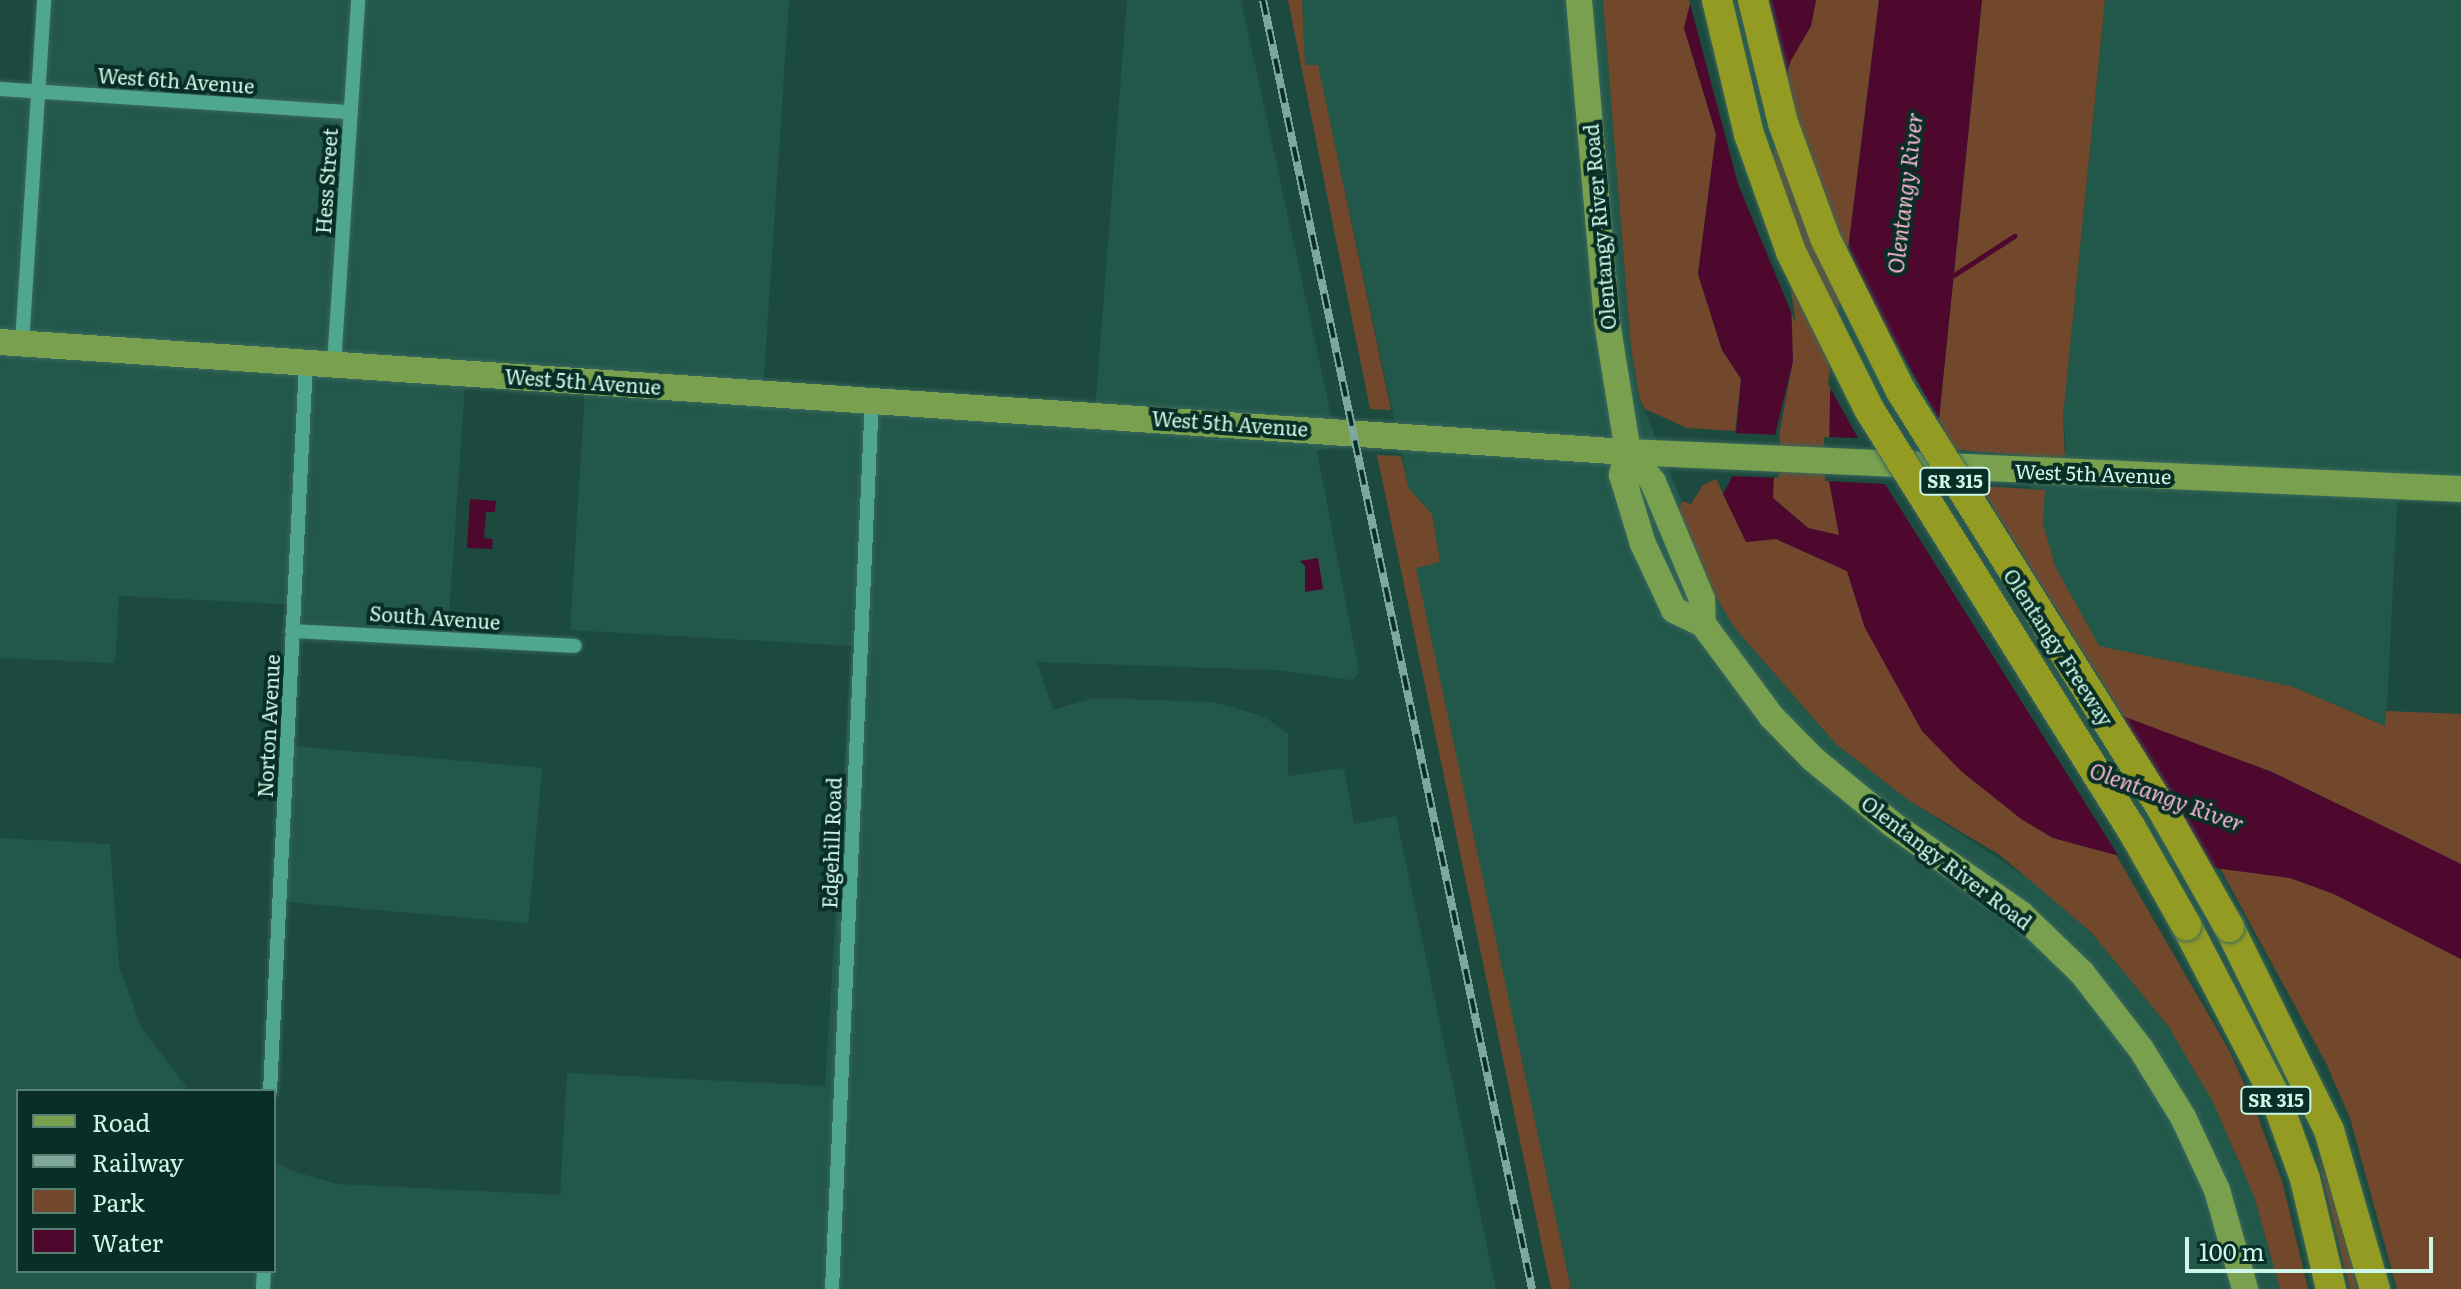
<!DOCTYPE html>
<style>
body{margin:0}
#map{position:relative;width:2461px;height:1289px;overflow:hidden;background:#1c4a3e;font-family:Literata,serif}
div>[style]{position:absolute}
.built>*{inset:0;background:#22584a;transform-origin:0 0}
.green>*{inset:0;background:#72482c}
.water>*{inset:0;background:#4e082e}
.pier>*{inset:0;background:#1c4a3e;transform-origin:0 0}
.stream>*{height:5px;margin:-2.5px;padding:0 2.5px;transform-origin:2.5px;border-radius:2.5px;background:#4e082e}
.roads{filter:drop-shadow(0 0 2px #3a685c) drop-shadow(0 0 2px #3a685c)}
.minor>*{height:14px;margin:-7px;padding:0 7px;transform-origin:7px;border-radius:7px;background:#50a78f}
.major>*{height:26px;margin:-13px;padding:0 13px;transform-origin:13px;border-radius:13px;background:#78a04e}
.highway>*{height:30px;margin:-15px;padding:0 15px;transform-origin:15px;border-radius:15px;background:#939b22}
.rail>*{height:8px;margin-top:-4px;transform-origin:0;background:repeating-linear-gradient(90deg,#082e25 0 15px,#7da89b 0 30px);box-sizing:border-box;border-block:2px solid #7da89b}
.bridges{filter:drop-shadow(0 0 2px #3a685c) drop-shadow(0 0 2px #3a685c)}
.highway-bridge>*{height:30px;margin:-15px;padding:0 15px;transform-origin:15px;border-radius:15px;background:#939b22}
span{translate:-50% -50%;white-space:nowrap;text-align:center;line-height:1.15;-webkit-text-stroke:8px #082e25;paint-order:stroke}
.shield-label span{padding:2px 6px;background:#082e25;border:2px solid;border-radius:6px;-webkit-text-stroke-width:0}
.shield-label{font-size:18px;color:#cef7e9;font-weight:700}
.street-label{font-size:20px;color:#cef7e9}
.water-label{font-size:22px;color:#f7b7d0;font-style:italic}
.legend{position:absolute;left:16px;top:1089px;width:260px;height:184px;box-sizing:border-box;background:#082e25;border:2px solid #577e73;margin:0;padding:10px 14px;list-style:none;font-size:24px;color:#cef7e9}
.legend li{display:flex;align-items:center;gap:16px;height:40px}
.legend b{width:40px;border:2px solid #577e73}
.scale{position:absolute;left:2185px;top:1237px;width:248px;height:36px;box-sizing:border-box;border:4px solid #cef7e9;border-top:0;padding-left:10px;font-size:24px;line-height:28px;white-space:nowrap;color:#cef7e9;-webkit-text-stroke:6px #082e25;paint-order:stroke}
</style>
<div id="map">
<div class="built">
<div style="clip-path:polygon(43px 0,789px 0,763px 391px,1095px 410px,1127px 0,1241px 0,1338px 447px,1317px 451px,1359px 672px,1352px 680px,1274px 670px,1037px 662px,1053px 710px,1093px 698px,1214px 702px,1265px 717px,1288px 734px,1288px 776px,1344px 768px,1354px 824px,1396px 816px,1496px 1289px,0 1289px,0 838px,110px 844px,119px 967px,142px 1029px,190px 1091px,18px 1091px,18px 1271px,274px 1271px,274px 1160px,289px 1170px,337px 1184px,560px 1195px,567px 1073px,825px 1086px,852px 646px,570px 630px,585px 390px,465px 385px,448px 630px,301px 622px,300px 605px,119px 596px,115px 663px,0 658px,0 87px,37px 89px)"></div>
<div style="clip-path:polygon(1302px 0,1603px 0,1631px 348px,1640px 400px,1682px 501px,1679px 510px,1734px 627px,1836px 744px,1911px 802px,2043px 888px,2091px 932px,2168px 1026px,2212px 1100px,2254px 1196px,2280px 1289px,1571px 1289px,1415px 567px,1440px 562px,1432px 514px,1409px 489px,1318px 66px,1305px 65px)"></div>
<div style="clip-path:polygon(2105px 0,2461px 0,2461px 490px,2398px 487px,2386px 726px,2291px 686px,2080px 647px,2031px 490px,2032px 457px,2064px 459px,2066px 450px,2063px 417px)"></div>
<div style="left:293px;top:746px;width:250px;height:156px;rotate:5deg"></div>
</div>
<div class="green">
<div style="clip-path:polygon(1288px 0,1302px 0,1305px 65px,1318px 65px,1391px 410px,1370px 409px)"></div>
<div style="clip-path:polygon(1603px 0,1691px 0,1684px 28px,1716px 134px,1698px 274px,1722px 350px,1741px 379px,1735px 431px,1687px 428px,1645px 409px,1640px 400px,1631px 348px)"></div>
<div style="clip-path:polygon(1816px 0,1879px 0,1830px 395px,1829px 481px,1840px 536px,1808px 528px,1773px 498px,1771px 479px,1793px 361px,1768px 161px,1771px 131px,1790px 62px,1811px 26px)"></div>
<div style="clip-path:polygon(1982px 0,2105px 0,2063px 417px,2065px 459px,1936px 448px)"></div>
<div style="clip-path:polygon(1377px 455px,1401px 456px,1409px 489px,1432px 514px,1440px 562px,1416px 568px,1571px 1289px,1551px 1289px)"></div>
<div style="clip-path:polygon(1716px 479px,1746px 542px,1776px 539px,1847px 571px,1865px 628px,1961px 771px,2053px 838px,2116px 855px,2229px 1050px,2253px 1104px,2282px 1181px,2308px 1289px,2280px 1289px,2254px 1196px,2212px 1100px,2168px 1026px,2091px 932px,2000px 855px,1911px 802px,1836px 744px,1734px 627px,1698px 566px,1679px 510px,1682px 501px,1691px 504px,1703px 485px)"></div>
<div style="clip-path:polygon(1980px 486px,2045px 490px,2043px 524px,2055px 566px,2099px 646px,2291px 686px,2385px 726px,2386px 711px,2461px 714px,2461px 864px,2272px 772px,2124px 717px)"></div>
<div style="clip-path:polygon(2219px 866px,2290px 878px,2334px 894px,2461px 959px,2461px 1289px,2397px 1289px,2350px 1118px,2326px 1063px)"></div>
<div style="clip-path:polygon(2317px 1154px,2338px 1211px,2357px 1289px,2350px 1289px)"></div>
</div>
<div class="water">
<div style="clip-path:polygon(1691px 0,1816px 0,1811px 26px,1790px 62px,1768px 161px,1791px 297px,1793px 361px,1776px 431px,1773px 498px,1808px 528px,1839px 535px,1829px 481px,1830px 395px,1879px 0,1982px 0,1936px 448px,1937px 495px,2045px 687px,2272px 772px,2461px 864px,2461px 959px,2334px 894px,2290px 878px,2116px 855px,2053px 838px,2021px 819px,1961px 771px,1922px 731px,1865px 628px,1847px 571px,1776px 539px,1746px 542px,1723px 494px,1732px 477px,1741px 379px,1722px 350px,1698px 274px,1716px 134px,1684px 28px)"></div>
<div style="clip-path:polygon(470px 499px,496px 501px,495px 512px,486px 512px,484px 538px,493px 539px,492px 549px,467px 548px)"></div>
<div style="clip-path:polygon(1318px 558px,1323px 589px,1305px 592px,1305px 566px,1300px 561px)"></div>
</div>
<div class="pier">
<div style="clip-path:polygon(1689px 0,1768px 0,1789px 82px,1772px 161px,1796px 324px,1738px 184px)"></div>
<div style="clip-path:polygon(1847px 245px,1866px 291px,1943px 427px,1941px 494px,1962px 556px,2047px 684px,2118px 711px,2215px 870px,2121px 860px,1885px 484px,1825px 481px,1824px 437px,1858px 438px,1828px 384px)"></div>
<div style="left:1731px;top:433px;width:49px;height:43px;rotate:2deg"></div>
</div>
<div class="stream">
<div style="left:1954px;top:275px;width:72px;rotate:-33deg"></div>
</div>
<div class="roads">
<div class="minor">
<div style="left:0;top:89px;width:351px;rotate:3.8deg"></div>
<div style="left:22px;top:343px;width:344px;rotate:-86.3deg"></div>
<div style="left:334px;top:364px;width:365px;rotate:-86.2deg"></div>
<div style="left:292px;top:631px;width:283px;rotate:3deg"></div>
<div style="left:270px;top:1091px;width:730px;rotate:-87.17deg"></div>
<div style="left:263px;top:1289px;width:18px;rotate:-87deg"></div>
<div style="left:832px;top:1289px;width:891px;rotate:-87.43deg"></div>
</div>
<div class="major">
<div style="left:1579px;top:0;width:323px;rotate:85deg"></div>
<div style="left:1607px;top:322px;width:132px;rotate:80.8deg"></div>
<div style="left:1628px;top:452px;width:24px;rotate:105deg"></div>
<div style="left:1622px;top:475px;width:72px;rotate:73.1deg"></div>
<div style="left:1643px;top:544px;width:73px;rotate:64.8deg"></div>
<div style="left:1674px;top:610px;width:32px;rotate:26deg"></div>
<div style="left:1703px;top:624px;width:114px;rotate:53.5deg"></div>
<div style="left:1771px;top:716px;width:60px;rotate:45.7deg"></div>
<div style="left:1813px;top:759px;width:102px;rotate:39.4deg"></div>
<div style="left:1892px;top:824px;width:157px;rotate:34.9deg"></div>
<div style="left:2021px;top:914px;width:85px;rotate:44deg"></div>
<div style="left:2082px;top:973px;width:96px;rotate:52.2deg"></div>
<div style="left:2141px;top:1049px;width:80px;rotate:58.3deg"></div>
<div style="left:2183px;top:1117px;width:81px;rotate:65deg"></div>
<div style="left:2217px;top:1190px;width:103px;rotate:74.2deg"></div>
<div style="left:0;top:342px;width:1632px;rotate:3.87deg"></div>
<div style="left:1628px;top:452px;width:834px;rotate:2.54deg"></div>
<div style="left:1628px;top:452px;width:39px;rotate:50deg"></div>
<div style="left:1653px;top:482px;width:127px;rotate:67.3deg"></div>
<div style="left:1702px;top:599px;width:25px;rotate:88deg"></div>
</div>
<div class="highway">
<div style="left:2186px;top:925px;width:193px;rotate:62.5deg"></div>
<div style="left:2275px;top:1096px;width:88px;rotate:70.1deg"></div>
<div style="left:2305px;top:1179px;width:113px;rotate:76.7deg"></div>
<div style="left:2229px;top:927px;width:226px;rotate:63.8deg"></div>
<div style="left:2329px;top:1130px;width:166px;rotate:73.9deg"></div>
</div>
</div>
<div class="rail">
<div style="left:1263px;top:0;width:1317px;rotate:78.21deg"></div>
</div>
<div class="bridges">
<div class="highway-bridge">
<div style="left:1717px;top:0;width:138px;rotate:76.6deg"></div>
<div style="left:1749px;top:134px;width:125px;rotate:70.4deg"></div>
<div style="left:1791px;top:252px;width:175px;rotate:63.6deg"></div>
<div style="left:1869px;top:409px;width:494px;rotate:58deg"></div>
<div style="left:2131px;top:828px;width:112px;rotate:60.4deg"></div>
<div style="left:1753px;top:0;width:127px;rotate:76.3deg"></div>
<div style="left:1783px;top:123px;width:122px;rotate:69.9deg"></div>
<div style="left:1825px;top:238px;width:171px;rotate:63.6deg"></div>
<div style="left:1901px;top:391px;width:493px;rotate:58deg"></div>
<div style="left:2162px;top:809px;width:136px;rotate:60.4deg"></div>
</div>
</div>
<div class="shield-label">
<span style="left:1955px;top:481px">SR 315</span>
<span style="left:2276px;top:1100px">SR 315</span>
</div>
<div class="street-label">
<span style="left:176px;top:80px;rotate:4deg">West 6th Avenue</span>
<span style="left:326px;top:181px;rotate:-86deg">Hess Street</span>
<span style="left:1599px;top:227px;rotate:-95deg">Olentangy River Road</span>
<span style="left:583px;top:381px;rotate:4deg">West 5th Avenue</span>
<span style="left:1230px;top:423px;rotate:4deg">West 5th Avenue</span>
<span style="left:2093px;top:473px;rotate:2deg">West 5th Avenue</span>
<span style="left:435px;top:617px;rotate:4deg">South Avenue</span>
<span style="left:2059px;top:647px;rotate:57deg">Olentangy Freeway</span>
<span style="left:268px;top:726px;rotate:-87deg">Norton Avenue</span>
<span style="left:831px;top:843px;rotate:-88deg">Edgehill Road</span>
<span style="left:1947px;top:862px;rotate:37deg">Olentangy River Road</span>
</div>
<div class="water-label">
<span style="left:1904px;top:193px;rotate:-83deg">Olentangy River</span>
<span style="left:2167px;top:796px;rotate:20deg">Olentangy River</span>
</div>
<ul class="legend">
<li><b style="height:10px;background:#78a04e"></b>Road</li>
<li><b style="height:10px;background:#7da89b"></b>Railway</li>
<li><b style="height:22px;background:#72482c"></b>Park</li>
<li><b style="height:22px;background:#4e082e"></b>Water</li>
</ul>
<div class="scale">100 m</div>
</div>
